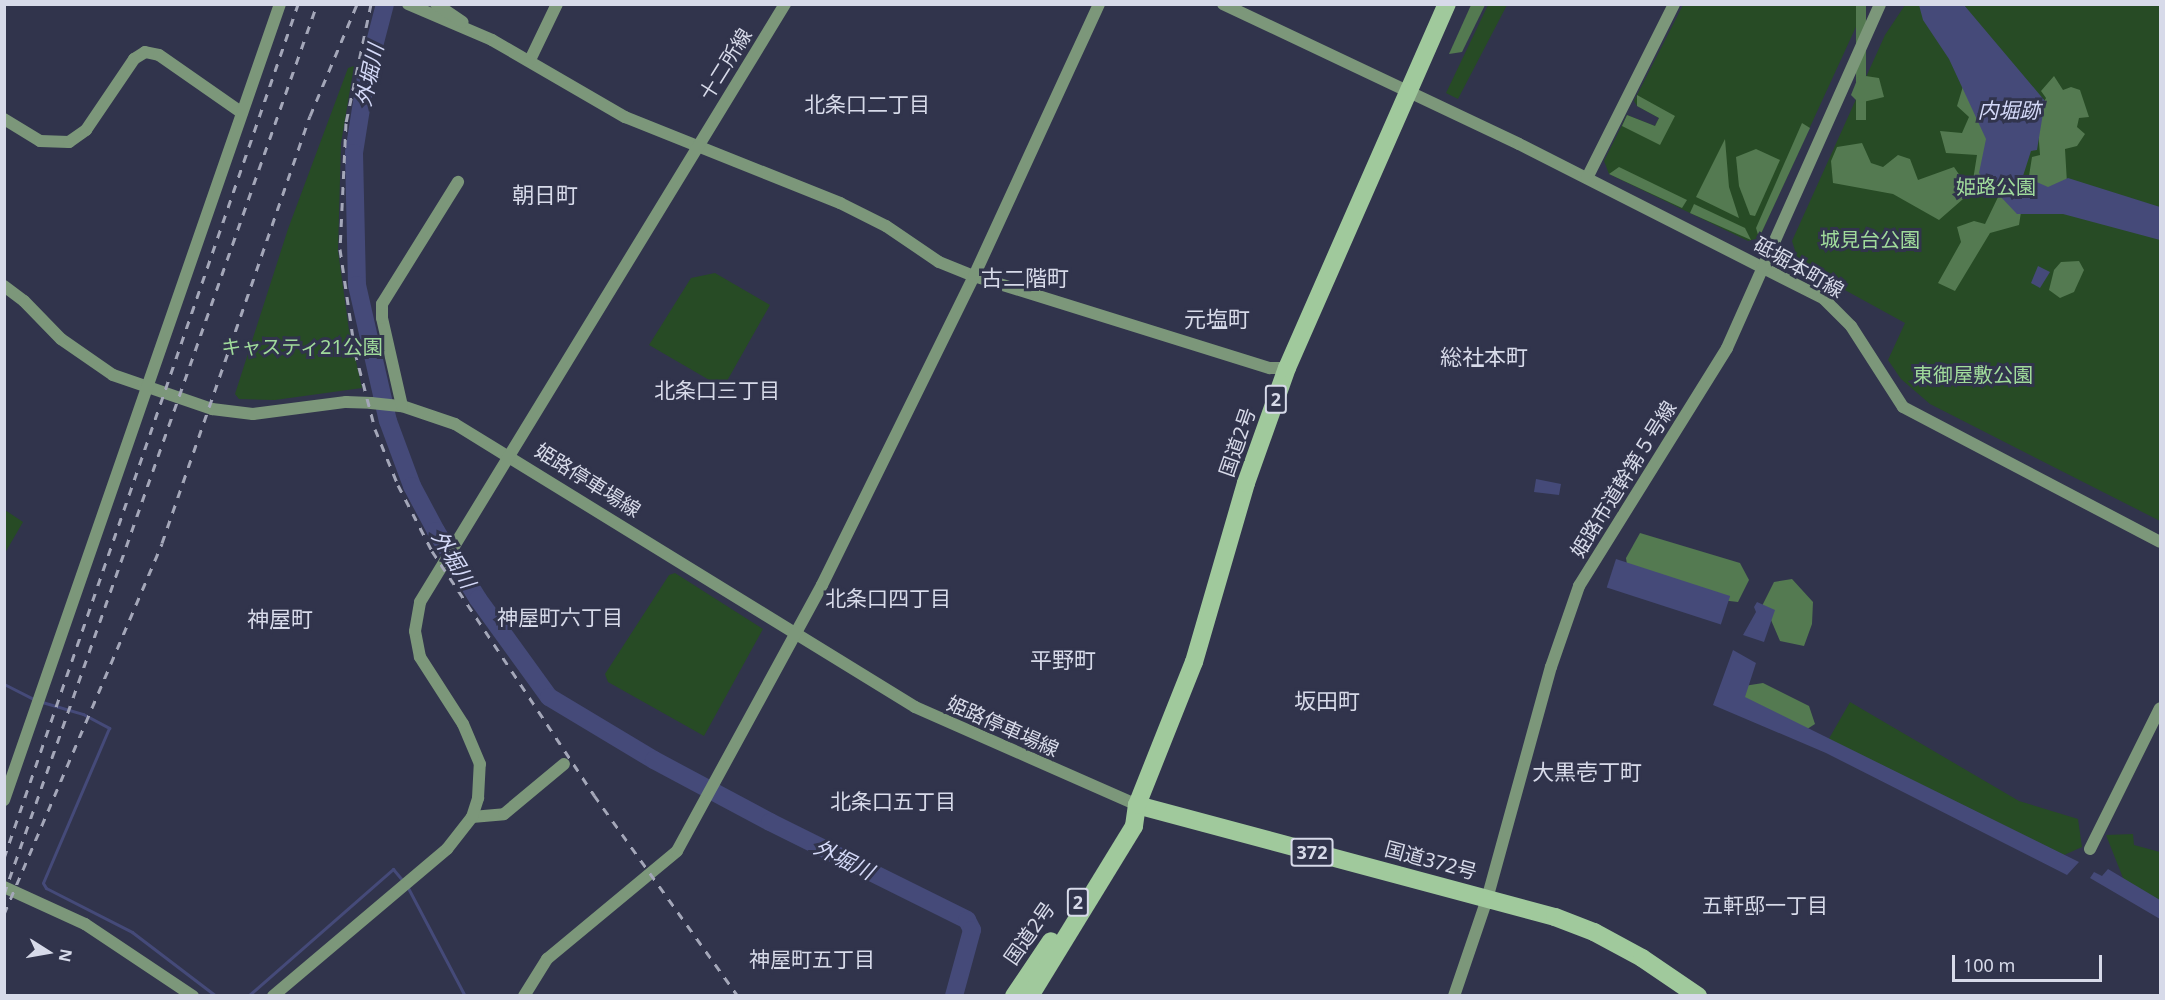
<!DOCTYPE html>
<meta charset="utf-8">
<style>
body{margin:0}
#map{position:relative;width:2165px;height:1000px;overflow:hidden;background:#31344c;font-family:"Noto Sans","Noto Sans JP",sans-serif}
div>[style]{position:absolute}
.green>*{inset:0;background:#274b25}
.forest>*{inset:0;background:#547a51;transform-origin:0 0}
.water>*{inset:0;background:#454a79;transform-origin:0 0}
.stream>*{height:3px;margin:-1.5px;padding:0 1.5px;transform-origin:1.5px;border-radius:1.5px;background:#454a79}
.river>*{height:18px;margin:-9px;padding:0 9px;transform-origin:9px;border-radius:9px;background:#454a79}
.secondary>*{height:12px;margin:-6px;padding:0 6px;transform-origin:6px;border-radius:6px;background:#7c977a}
.highway>*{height:18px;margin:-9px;padding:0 9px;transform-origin:9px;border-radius:9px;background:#a0c99c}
.rail>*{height:3px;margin-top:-1.5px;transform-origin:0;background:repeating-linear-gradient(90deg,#a4a7b9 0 8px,transparent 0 16px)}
span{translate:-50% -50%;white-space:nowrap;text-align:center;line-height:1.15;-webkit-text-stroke:6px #31344c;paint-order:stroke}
.shield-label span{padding:2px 4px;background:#31344c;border:2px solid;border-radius:4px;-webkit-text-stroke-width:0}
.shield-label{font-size:18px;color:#d7dae9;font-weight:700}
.street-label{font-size:20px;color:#d7dae9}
.park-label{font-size:20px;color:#a0db9b}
.water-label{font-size:21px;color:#d4d9f8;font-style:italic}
.neighbourhood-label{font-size:21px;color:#d7dae9}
.quarter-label{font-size:22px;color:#d7dae9}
.frame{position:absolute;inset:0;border:6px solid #d7dae9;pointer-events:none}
.north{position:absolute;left:18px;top:922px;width:60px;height:60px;-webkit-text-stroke:4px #31344c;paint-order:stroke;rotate:101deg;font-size:16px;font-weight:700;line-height:24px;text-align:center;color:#d7dae9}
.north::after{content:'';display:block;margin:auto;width:21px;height:27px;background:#d7dae9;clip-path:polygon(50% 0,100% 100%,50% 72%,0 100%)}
.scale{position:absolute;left:1952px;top:955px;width:150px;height:27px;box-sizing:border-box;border:3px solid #d7dae9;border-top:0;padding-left:8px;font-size:18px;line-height:21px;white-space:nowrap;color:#d7dae9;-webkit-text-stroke:4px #31344c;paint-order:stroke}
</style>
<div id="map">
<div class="green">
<div style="clip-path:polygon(1488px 5px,1507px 5px,1458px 99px,1446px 93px)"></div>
<div style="clip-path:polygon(1683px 5px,1866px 5px,1759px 238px,1748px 241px,1609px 174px,1604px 161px,1627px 115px,1655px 126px,1659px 118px,1637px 106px,1634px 101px)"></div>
<div style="clip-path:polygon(1905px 5px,2160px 5px,2160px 521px,1930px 404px,1901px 379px,1888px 360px,1905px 323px,1801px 266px,1802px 262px,1798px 260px,1792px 241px,1885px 35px)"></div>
<div style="clip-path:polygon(354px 66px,341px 143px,338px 251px,349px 330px,362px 388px,275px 400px,239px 399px,235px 394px,288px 229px,348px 68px)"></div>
<div style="clip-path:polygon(715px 273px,770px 305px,723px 388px,649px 345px,691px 278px)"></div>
<div style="clip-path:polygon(5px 510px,23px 522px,5px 553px)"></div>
<div style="clip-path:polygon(675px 573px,763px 629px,704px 736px,608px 682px,605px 674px,669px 575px)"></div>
<div style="clip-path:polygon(1850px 702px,2019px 801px,2078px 819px,2082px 847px,2053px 860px,1827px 742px)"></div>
<div style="clip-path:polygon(2133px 834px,2134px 845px,2160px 852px,2160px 901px,2127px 888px,2106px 835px)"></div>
</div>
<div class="forest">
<div style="clip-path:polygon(1471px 5px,1485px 5px,1462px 52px,1449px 54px)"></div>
<div style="left:1856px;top:5px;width:10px;height:115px"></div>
<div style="clip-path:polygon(1859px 75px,1879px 78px,1884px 97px,1859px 103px,1851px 95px)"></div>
<div style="clip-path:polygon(2054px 76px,2063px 90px,2071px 87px,2080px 90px,2089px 117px,2079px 118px,2077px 127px,2085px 134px,2077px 146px,2065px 149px,2067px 183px,2046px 192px,2029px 176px,2032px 157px,2040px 155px,2037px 115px,2046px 98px,2041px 91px)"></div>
<div style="clip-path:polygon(1964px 83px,2021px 212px,2019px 225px,1990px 233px,1955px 291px,1938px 283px,1961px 242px,1957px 227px,1974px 221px,1985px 224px,2000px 193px,1995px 197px,1973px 180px,1977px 155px,1946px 153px,1940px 131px,1962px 133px,1969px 117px,1957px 106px)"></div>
<div style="clip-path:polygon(1637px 95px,1675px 116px,1660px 145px,1622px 126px,1627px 115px,1655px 126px,1659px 118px,1637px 106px)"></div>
<div style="clip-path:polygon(1802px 123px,1810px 128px,1759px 238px,1756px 228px)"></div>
<div style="clip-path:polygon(1725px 139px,1729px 187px,1739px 218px,1696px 197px)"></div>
<div style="clip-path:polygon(1862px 143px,1871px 163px,1883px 167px,1898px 155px,1910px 159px,1918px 180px,1954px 167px,1971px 192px,1939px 220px,1893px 194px,1833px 183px,1831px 161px,1837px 147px)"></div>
<div style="clip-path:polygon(1756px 149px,1780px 160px,1755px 216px,1750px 215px,1739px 186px,1736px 157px)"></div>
<div style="clip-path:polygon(1619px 167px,1687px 200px,1682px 208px,1609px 174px)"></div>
<div style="clip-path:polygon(1694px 204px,1745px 228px,1751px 240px,1690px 213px)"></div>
<div style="clip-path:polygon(2079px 261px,2084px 270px,2074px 292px,2060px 298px,2049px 290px,2054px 270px,2061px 262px)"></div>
<div style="clip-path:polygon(1640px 533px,1740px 563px,1749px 580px,1738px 602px,1721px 600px,1628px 571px,1626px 558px)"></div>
<div style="clip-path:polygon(1792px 579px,1813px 602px,1812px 624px,1804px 646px,1780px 641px,1768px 613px,1761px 608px,1774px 582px)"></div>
<div style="clip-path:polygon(1763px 683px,1809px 706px,1815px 724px,1801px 733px,1745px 707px,1744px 686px)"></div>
</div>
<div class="water">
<div style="clip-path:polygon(1919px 5px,1964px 5px,2045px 101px,2037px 150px,2031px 151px,2023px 176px,2048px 187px,2068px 178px,2160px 207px,2160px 240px,2063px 214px,2017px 214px,2001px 197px,1979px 173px,1986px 139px,1949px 59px,1923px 20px)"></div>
<div style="clip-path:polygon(2038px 266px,2050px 272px,2040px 288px,2031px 283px)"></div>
<div style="clip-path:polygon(1536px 479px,1561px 484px,1559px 495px,1534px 492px)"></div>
<div style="left:1616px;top:559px;width:120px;height:30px;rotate:18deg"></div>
<div style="clip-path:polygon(1757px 602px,1775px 610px,1764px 642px,1743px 635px,1756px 612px,1754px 607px)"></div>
<div style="clip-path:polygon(1733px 650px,1756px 663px,1745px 697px,2079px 862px,2067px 875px,1826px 753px,1713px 705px)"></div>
<div style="clip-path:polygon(2108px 869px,2160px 900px,2160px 919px,2090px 878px,2094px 872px,2102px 876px)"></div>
</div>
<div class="stream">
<div style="left:4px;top:684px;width:36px;rotate:27deg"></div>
<div style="left:42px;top:702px;width:43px;rotate:16.3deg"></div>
<div style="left:83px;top:714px;width:30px;rotate:28deg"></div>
<div style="left:109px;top:728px;width:168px;rotate:113.1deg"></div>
<div style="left:43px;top:883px;width:6px;rotate:59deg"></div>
<div style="left:46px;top:888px;width:97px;rotate:27.1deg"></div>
<div style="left:132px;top:932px;width:106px;rotate:37.3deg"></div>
<div style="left:407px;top:886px;width:124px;rotate:62.2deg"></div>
<div style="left:248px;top:996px;width:193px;rotate:-41.2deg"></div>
<div style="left:393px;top:869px;width:16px;rotate:50deg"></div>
</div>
<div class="river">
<div style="left:385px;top:4px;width:75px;rotate:104.6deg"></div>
<div style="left:366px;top:77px;width:77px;rotate:99deg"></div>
<div style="left:354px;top:153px;width:132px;rotate:88.7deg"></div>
<div style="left:357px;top:285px;width:139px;rotate:77.2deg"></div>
<div style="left:388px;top:421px;width:69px;rotate:69.7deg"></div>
<div style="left:412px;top:486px;width:51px;rotate:61.9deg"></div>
<div style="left:436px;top:531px;width:80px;rotate:58.3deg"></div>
<div style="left:478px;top:599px;width:121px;rotate:54.1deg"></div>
<div style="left:549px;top:697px;width:122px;rotate:31deg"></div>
<div style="left:654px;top:760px;width:132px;rotate:28.1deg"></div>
<div style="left:770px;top:822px;width:220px;rotate:26.4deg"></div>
<div style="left:967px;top:920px;width:11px;rotate:63deg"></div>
<div style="left:972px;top:930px;width:68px;rotate:105.3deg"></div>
</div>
<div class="secondary">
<div style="left:408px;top:4px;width:91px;rotate:23.2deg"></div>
<div style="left:492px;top:40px;width:154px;rotate:30.1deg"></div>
<div style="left:625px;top:117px;width:232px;rotate:21.8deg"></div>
<div style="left:840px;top:203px;width:51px;rotate:26.6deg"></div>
<div style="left:886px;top:226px;width:64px;rotate:34.2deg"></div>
<div style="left:939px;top:262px;width:38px;rotate:22deg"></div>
<div style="left:974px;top:276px;width:310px;rotate:17.3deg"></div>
<div style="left:1270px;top:368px;width:17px"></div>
<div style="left:436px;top:4px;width:32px;rotate:34deg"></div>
<div style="left:1223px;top:4px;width:327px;rotate:25.3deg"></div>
<div style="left:1519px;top:144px;width:342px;rotate:26.9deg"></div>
<div style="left:1824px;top:299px;width:38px;rotate:45deg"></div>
<div style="left:1851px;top:326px;width:96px;rotate:57.3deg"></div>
<div style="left:1903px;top:407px;width:290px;rotate:27.7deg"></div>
<div style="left:530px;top:60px;width:62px;rotate:-64.3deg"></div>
<div style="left:4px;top:119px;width:42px;rotate:31.4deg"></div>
<div style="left:40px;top:141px;width:29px;rotate:2deg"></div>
<div style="left:69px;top:142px;width:21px;rotate:-35deg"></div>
<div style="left:86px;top:130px;width:86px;rotate:-55.9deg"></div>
<div style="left:134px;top:59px;width:13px;rotate:-32deg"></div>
<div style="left:145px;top:52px;width:14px;rotate:12deg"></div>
<div style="left:159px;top:55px;width:101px;rotate:34.9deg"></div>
<div style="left:1587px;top:178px;width:195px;rotate:-63.4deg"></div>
<div style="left:4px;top:286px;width:25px;rotate:37deg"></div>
<div style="left:24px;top:301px;width:53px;rotate:45.8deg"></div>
<div style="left:61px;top:339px;width:63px;rotate:34.7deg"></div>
<div style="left:113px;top:375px;width:105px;rotate:19deg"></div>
<div style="left:212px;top:409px;width:41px;rotate:7deg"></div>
<div style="left:253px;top:414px;width:94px;rotate:-7.4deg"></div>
<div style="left:346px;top:402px;width:25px;rotate:2deg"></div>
<div style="left:371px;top:403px;width:31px;rotate:6deg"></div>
<div style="left:402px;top:406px;width:56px;rotate:18.8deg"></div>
<div style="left:455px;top:424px;width:540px;rotate:31.6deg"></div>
<div style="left:915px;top:707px;width:243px;rotate:23.8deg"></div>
<div style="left:402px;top:406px;width:90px;rotate:-102.8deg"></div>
<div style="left:382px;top:318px;width:14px;rotate:-90deg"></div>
<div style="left:382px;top:304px;width:144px;rotate:-58.1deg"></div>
<div style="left:4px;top:800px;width:842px;rotate:-70.88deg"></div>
<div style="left:472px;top:817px;width:32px;rotate:-5deg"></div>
<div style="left:504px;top:814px;width:78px;rotate:-39.8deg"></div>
<div style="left:2090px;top:849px;width:157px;rotate:-63.6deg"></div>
<div style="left:4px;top:887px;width:89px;rotate:24.6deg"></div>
<div style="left:85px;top:924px;width:130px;rotate:33.7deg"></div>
<div style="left:273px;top:996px;width:228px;rotate:-40.2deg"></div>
<div style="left:447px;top:849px;width:41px;rotate:-52deg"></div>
<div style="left:472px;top:817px;width:20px;rotate:-72deg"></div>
<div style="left:478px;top:798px;width:34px;rotate:-87deg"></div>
<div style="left:480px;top:764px;width:43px;rotate:-113deg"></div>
<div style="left:463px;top:724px;width:80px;rotate:-122.7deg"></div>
<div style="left:420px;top:657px;width:26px;rotate:-101deg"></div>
<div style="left:415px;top:631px;width:29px;rotate:-80deg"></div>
<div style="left:420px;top:602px;width:701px;rotate:-58.6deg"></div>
<div style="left:524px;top:996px;width:44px;rotate:-58.1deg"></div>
<div style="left:547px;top:959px;width:169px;rotate:-39.7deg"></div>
<div style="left:677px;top:851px;width:303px;rotate:-61.4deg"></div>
<div style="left:822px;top:585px;width:344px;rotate:-63.8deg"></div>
<div style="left:974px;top:276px;width:299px;rotate:-65.3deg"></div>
<div style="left:1454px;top:996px;width:102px;rotate:-71.2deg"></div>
<div style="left:1487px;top:899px;width:241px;rotate:-74.6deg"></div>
<div style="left:1551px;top:667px;width:86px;rotate:-70.9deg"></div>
<div style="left:1579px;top:586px;width:280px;rotate:-58.1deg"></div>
<div style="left:1727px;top:348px;width:376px;rotate:-66deg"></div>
</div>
<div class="highway">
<div style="left:1137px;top:805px;width:433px;rotate:15deg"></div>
<div style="left:1555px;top:917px;width:42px;rotate:21deg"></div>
<div style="left:1594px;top:932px;width:55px;rotate:28.4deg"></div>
<div style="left:1642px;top:958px;width:68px;rotate:34.2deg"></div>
<div style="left:1014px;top:996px;width:66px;rotate:-56.1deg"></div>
<div style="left:1030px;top:996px;width:199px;rotate:-58.5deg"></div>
<div style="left:1134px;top:826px;width:21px;rotate:-82deg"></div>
<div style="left:1137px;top:805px;width:154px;rotate:-68.3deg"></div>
<div style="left:1194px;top:662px;width:186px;rotate:-73.8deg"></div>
<div style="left:1246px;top:483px;width:122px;rotate:-70.4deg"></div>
<div style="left:1287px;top:368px;width:398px;rotate:-66.3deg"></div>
</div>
<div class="rail">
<div style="left:371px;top:4px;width:122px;rotate:101.9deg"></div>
<div style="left:346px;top:123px;width:126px;rotate:92.7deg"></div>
<div style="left:340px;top:249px;width:104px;rotate:81.7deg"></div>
<div style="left:355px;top:352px;width:80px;rotate:75.4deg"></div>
<div style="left:375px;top:429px;width:61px;rotate:67.7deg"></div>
<div style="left:398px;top:485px;width:74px;rotate:62.7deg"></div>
<div style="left:432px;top:551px;width:293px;rotate:56.4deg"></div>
<div style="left:594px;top:795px;width:247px;rotate:54.4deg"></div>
<div style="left:4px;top:858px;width:903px;rotate:-71deg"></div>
<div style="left:4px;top:894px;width:943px;rotate:-70.62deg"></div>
<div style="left:4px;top:914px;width:403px;rotate:-66.9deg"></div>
<div style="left:162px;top:543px;width:452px;rotate:-70.9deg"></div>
<div style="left:310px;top:116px;width:121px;rotate:-67.2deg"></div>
</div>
<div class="shield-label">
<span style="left:1276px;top:399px">2</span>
<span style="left:1312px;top:852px">372</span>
<span style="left:1078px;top:902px">2</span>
</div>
<div class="street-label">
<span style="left:725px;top:64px;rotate:-58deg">十二所線</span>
<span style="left:1799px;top:267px;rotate:30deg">砥堀本町線</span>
<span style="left:1237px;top:442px;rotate:-71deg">国道2号</span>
<span style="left:1623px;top:479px;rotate:-58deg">姫路市道幹第５号線</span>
<span style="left:588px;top:480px;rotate:32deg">姫路停車場線</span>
<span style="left:1003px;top:726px;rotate:24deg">姫路停車場線</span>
<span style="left:1431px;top:860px;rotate:15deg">国道372号</span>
<span style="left:1029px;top:933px;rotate:-55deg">国道2号</span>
</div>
<div class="park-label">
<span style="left:1996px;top:186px">姫路公園</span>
<span style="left:1870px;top:239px">城見台公園</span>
<span style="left:302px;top:346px">キャスティ21公園</span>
<span style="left:1973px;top:374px">東御屋敷公園</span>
</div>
<div class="water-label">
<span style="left:369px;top:75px;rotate:-78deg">外堀川</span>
<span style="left:2009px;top:110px">内堀跡</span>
<span style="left:454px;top:559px;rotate:59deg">外堀川</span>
<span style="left:844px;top:859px;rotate:26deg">外堀川</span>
</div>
<div class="neighbourhood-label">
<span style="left:867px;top:104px">北条口二丁目</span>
<span style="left:717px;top:390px">北条口三丁目</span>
<span style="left:888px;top:598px">北条口四丁目</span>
<span style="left:560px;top:617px">神屋町六丁目</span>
<span style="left:893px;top:801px">北条口五丁目</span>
<span style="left:1765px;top:905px">五軒邸一丁目</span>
<span style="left:812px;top:959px">神屋町五丁目</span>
</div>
<div class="quarter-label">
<span style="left:545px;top:195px">朝日町</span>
<span style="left:1025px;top:278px">古二階町</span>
<span style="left:1217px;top:319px">元塩町</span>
<span style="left:1484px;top:357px">総社本町</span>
<span style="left:280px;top:619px">神屋町</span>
<span style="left:1063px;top:660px">平野町</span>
<span style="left:1327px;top:701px">坂田町</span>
<span style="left:1587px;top:772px">大黒壱丁町</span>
</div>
<div class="frame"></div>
<div class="north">N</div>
<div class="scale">100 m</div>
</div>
